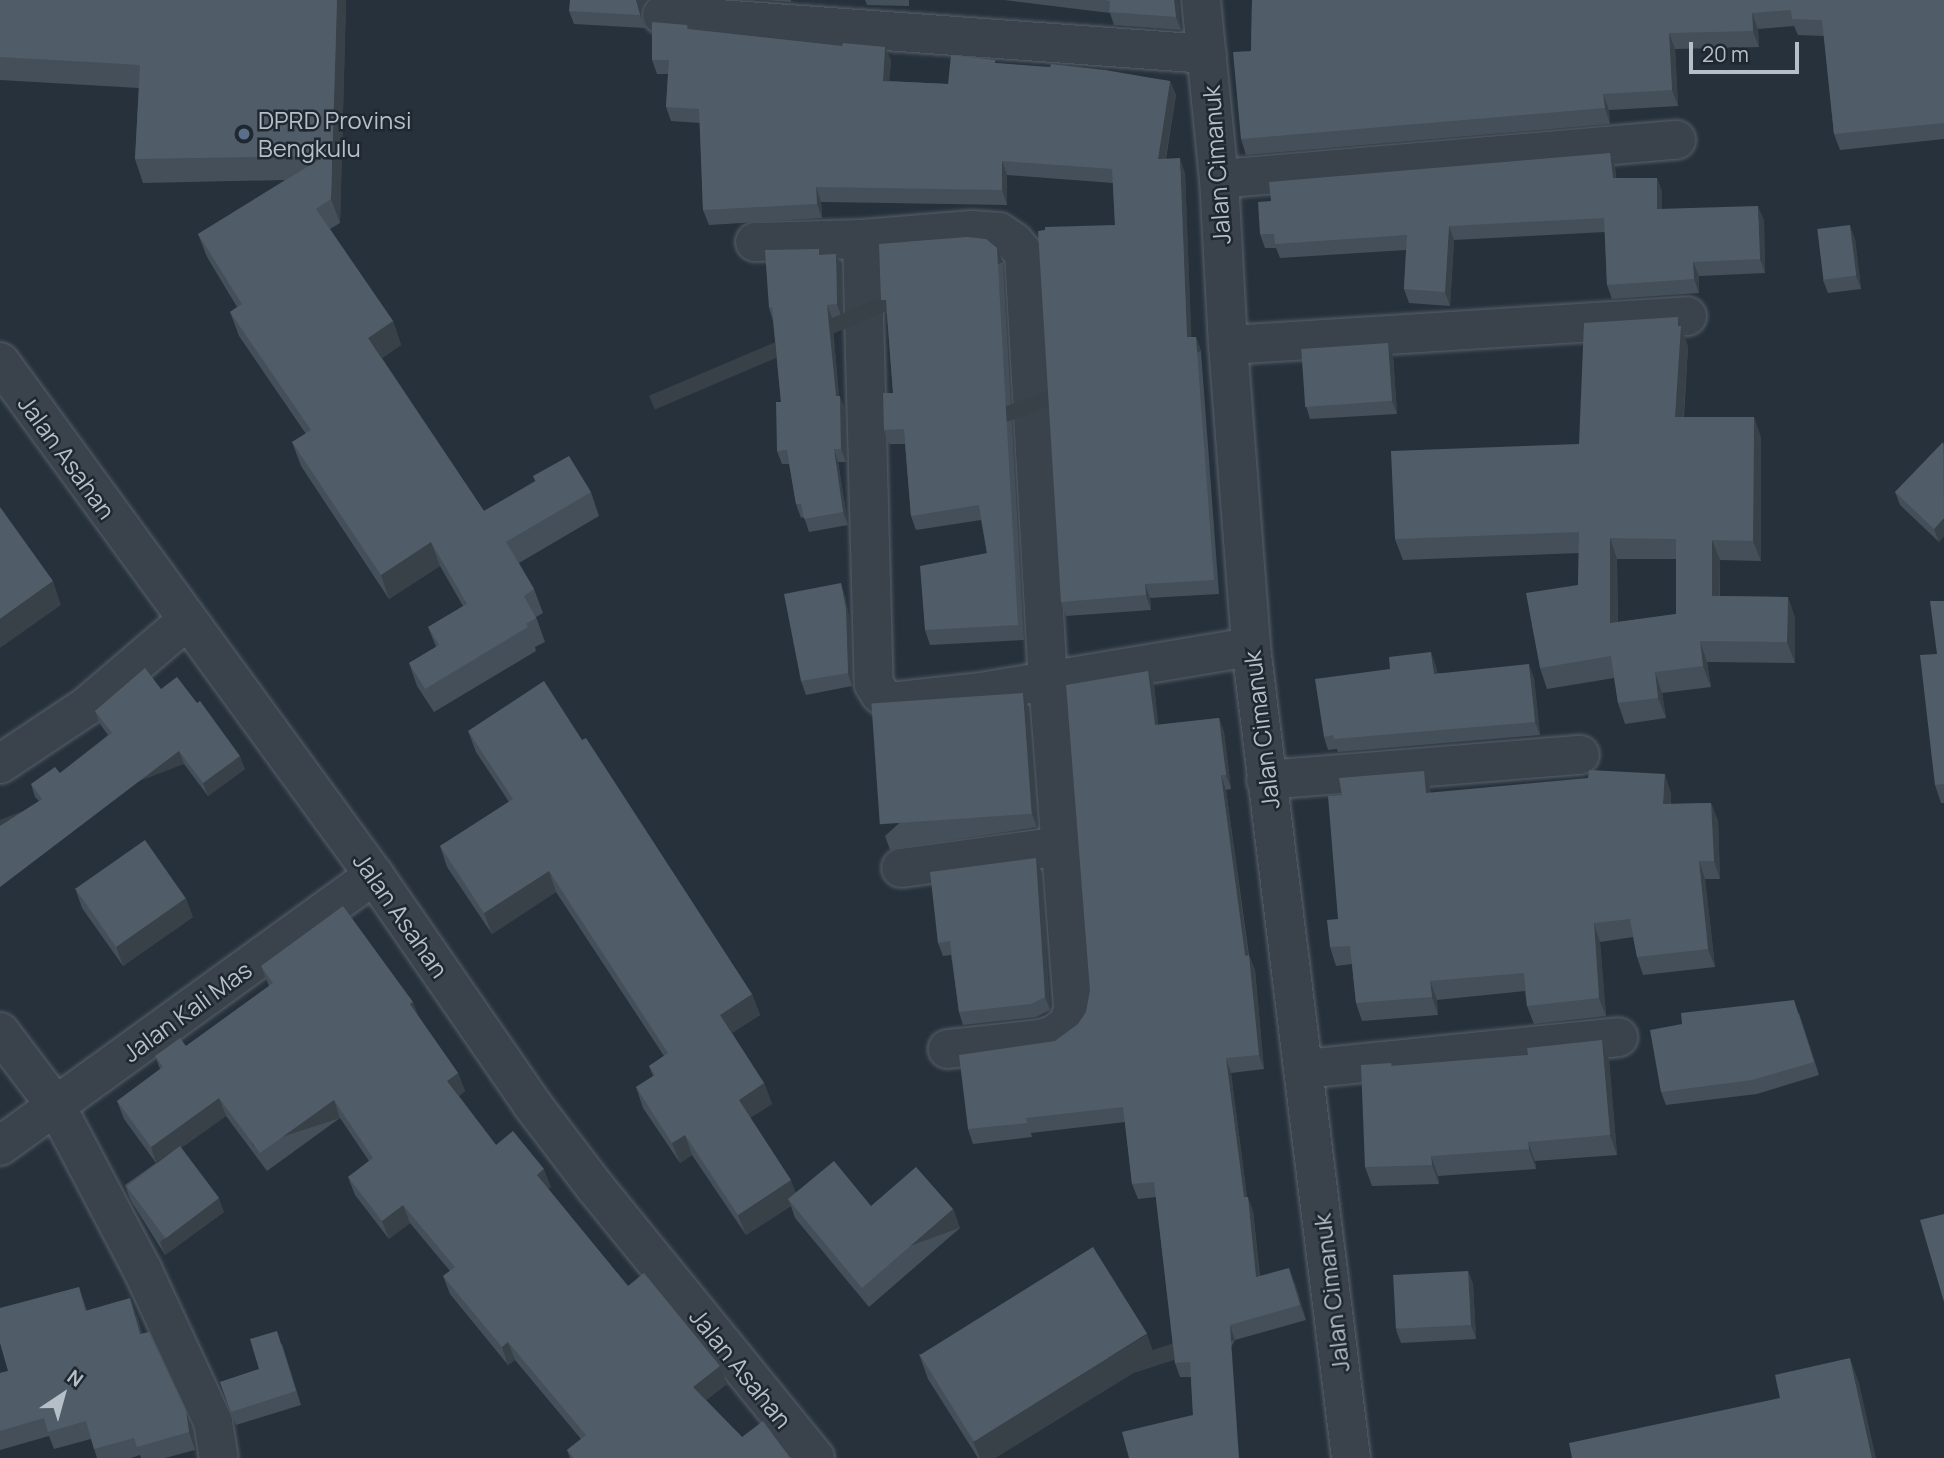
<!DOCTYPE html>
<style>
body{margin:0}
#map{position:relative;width:1944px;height:1458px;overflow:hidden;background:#26313c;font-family:Manrope,sans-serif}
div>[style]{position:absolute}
.roads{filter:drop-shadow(0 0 2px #58616a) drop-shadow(0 0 2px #58616a)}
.minor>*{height:38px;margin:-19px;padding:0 19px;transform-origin:19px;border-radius:19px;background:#3a434c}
.wall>*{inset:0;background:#454f59}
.shaded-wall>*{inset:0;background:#384048;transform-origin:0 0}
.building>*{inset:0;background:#505c67;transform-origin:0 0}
.dots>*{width:19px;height:19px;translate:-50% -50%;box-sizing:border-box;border:4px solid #1f2831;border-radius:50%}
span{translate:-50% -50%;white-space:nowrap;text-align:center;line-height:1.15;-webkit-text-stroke:5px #1f2831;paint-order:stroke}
.poi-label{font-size:24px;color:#b6bec7}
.left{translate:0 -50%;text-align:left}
.street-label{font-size:24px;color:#b6bec7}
.north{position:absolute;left:28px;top:1360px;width:70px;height:70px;-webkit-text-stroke:5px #1f2831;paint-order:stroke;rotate:36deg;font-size:19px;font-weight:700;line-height:28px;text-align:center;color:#b6bec7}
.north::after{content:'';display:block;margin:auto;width:24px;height:32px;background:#b6bec7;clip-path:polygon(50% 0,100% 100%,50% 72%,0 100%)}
.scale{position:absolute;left:1689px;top:42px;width:110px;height:32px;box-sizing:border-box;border:4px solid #b6bec7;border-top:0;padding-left:9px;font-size:21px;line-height:24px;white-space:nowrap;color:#b6bec7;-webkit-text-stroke:5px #1f2831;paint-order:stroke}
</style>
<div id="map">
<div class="roads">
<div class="minor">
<div style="left:1201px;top:0;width:180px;rotate:84.3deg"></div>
<div style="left:1219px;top:179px;width:166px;rotate:86.9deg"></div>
<div style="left:1228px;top:345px;width:303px;rotate:85.6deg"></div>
<div style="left:1251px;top:647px;width:817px;rotate:82.97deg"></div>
<div style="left:662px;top:15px;width:546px;rotate:4.09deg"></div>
<div style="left:1219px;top:179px;width:459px;rotate:-4.9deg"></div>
<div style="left:862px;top:239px;width:445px;rotate:88.5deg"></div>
<div style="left:874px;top:684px;width:12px;rotate:59deg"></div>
<div style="left:880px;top:694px;width:13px;rotate:39deg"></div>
<div style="left:890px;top:702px;width:92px;rotate:-6.3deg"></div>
<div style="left:981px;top:692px;width:274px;rotate:-9.5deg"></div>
<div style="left:755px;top:242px;width:107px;rotate:-1.6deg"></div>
<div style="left:862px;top:239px;width:110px;rotate:-4.7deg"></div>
<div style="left:972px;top:230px;width:27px;rotate:4deg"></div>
<div style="left:999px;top:232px;width:18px;rotate:34deg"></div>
<div style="left:1014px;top:242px;width:16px;rotate:50deg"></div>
<div style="left:1024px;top:254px;width:428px;rotate:86.8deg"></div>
<div style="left:1048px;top:681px;width:327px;rotate:85.6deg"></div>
<div style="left:1073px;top:1007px;width:15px;rotate:101deg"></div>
<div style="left:1070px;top:1022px;width:21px;rotate:141deg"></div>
<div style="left:1054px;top:1035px;width:15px;rotate:164deg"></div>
<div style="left:1040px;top:1039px;width:93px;rotate:173.8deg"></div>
<div style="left:1228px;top:345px;width:460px;rotate:-3.6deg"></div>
<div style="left:0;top:362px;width:635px;rotate:53.91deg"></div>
<div style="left:374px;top:875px;width:277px;rotate:55.4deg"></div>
<div style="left:531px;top:1103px;width:106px;rotate:52.7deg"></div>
<div style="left:595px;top:1187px;width:349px;rotate:50.9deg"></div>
<div style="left:0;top:764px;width:105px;rotate:-33.7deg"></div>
<div style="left:87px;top:706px;width:130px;rotate:-40.6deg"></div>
<div style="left:1266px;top:780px;width:315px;rotate:-4.6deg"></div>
<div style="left:901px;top:868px;width:162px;rotate:-7.8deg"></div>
<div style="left:0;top:1032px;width:93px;rotate:52.9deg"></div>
<div style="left:56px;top:1106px;width:184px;rotate:62.2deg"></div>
<div style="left:142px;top:1269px;width:169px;rotate:65.1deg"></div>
<div style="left:213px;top:1422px;width:36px;rotate:81deg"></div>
<div style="left:1305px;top:1069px;width:315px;rotate:-5.8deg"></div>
<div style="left:0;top:1146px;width:462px;rotate:-35.9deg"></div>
</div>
</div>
<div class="wall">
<div style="clip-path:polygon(0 0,346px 0,340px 223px,330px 229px,393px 321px,401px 345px,382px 358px,484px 511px,535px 481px,533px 476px,591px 492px,599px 516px,519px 563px,534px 589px,543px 613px,536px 617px,545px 642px,535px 647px,536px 651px,434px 712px,417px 686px,409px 663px,436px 647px,428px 627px,463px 606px,440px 566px,389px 599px,301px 466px,292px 442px,306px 434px,239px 336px,230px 312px,237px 307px,207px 257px,198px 234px,285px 180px,143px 183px,135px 159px,139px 88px,0 80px)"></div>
<div style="clip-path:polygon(763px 0,791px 0,791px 2px)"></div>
<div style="clip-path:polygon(865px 0,909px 0,909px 6px,867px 5px)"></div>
<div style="clip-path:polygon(1004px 0,1178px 0,1181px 30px,1114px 25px,1110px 13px)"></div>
<div style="clip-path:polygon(1252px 0,1944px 0,1944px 139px,1840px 150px,1834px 134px,1824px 36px,1798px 35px,1794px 26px,1758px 29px,1759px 47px,1675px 49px,1678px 106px,1609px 110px,1610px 124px,1246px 155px,1241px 139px,1251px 51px)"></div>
<div style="clip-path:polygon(644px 3px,640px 14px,645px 28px,574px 24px,569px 11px)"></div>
<div style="clip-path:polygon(687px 25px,689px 29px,842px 46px,885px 47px,891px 61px,889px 81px,948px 84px,996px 63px,1170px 81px,1176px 95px,1166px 159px,1185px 173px,1191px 337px,1196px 337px,1201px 351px,1219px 594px,1150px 598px,1151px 610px,1066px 616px,1061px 602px,1115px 225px,1113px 183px,1007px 175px,1007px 205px,821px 202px,822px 218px,709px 225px,703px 210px,700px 123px,671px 121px,666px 107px,668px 74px,657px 74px,652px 60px)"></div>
<div style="clip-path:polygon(1610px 153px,1615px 167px,1616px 178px,1657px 178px,1662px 192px,1662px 209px,1764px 220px,1765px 273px,1699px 276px,1699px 293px,1612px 299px,1607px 285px,1605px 232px,1454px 240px,1450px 306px,1409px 303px,1404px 289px,1406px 250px,1280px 258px,1276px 248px,1265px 248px,1260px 234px,1271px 201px)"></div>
<div style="clip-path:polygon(1855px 239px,1861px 289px,1828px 293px,1823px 280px)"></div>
<div style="clip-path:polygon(836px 254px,841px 267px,842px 318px,832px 318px,839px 396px,845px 409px,846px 462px,838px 462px,848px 525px,809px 532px,804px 517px,801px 518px,796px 504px,789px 464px,782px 464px,777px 451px,781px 402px,773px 321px,769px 308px,821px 255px)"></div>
<div style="clip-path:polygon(1003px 262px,1024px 640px,930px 645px,925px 630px,987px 553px,981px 520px,916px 530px,911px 516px,905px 444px,889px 444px,884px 430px,893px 393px,887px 315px,881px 300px)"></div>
<div style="clip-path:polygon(evenodd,1678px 317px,1688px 347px,1684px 417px,1754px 417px,1761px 438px,1761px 561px,1720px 560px,1720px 596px,1788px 597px,1795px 618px,1795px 663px,1707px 662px,1711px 687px,1662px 693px,1666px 718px,1625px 724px,1618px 703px,1614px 678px,1547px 689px,1540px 668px,1578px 585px,1579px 553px,1403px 560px,1395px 539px,1579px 444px,1678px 317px,1617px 559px,1676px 559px,1676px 614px,1618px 622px,1617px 559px)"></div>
<div style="clip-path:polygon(1388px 343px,1393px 356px,1397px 414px,1310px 419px,1306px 406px)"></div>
<div style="clip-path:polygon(1944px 443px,1944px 536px,1939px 542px,1900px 505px,1895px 492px)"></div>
<div style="clip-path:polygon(845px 596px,850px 623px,852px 686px,806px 695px,801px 681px)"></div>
<div style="clip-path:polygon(1944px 601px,1944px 803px,1941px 803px,1935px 785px,1937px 654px)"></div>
<div style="clip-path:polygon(1436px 666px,1437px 673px,1534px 678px,1540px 735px,1338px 752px,1337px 749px,1328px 750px,1324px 737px)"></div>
<div style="clip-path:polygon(1148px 671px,1154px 685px,1158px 725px,1219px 718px,1224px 732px,1231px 789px,1226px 790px,1249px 955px,1255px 970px,1264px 1069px,1231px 1073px,1247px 1197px,1253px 1211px,1260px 1276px,1295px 1283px,1306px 1320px,1235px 1340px,1193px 1415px,1191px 1377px,1180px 1377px,1175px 1363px,1156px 1197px,1138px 1199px,1132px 1184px,1125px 1122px,1031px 1133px,1032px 1137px,973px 1144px,968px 1129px,1055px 1041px,1078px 1024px,1086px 1012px)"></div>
<div style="clip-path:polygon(161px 689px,245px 769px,208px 796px,184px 764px,39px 801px,35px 797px,31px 784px,60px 773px,108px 735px,100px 724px,95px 711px)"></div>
<div style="clip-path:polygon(1028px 706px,1037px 827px,890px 850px,885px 836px)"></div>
<div style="clip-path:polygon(468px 731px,752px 994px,760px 1015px,732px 1033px,764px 1083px,772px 1104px,750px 1118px,796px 1193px,871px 1206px,953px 1209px,960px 1228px,869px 1307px,795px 1218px,791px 1206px,746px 1235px,692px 1155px,680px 1163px,643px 1108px,636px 1087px,653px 1076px,649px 1066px,664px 1056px,556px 892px,492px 934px,447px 867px,440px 846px,509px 802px,476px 752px)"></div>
<div style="clip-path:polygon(1424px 771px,1431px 793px,1671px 793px,1671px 804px,1711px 803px,1718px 821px,1720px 879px,1705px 879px,1715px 967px,1643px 975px,1637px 957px,1633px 937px,1600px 942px,1606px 1016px,1534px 1024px,1527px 1006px,1525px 991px,1437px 1000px,1438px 1015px,1362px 1021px,1356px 1003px,1352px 964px,1336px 966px,1330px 947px,1338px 919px,1342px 795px)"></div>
<div style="clip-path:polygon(1041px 871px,1050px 1010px,1036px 1017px,963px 1025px,959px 1012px,951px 955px,943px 956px,938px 943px)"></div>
<div style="clip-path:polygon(75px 888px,193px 917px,123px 966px,82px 908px)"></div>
<div style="clip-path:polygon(261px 966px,418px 1016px,458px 1073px,465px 1091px,459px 1096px,496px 1145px,551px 1187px,548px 1189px,628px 1286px,727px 1384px,706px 1400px,742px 1437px,790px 1458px,570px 1458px,567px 1450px,581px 1439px,515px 1360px,508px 1365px,450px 1294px,443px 1276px,450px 1271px,410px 1223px,389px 1239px,355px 1195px,348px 1177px,369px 1161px,340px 1118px,267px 1171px,226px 1116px,181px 1148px,224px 1212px,165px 1255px,130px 1199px,125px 1185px,156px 1163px,124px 1119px,117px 1101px,160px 1069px,155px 1056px,186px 1046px,269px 986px)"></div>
<div style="clip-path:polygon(1799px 1013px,1819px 1075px,1757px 1094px,1666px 1105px,1661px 1092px)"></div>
<div style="clip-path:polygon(1602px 1040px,1609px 1060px,1617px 1155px,1535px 1161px,1536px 1169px,1438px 1176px,1439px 1184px,1372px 1186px,1365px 1167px,1391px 1063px,1393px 1066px,1528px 1055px)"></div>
<div style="clip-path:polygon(1468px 1271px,1473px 1284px,1476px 1339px,1401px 1343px,1396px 1330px)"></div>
<div style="clip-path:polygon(79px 1287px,87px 1311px,137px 1316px,142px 1333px,186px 1411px,192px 1429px,195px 1450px,165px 1458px,141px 1458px,140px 1455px,131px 1458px,97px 1458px,91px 1439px,54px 1449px,49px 1436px,0 1450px,0 1373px,8px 1371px)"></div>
<div style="clip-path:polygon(282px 1344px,301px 1405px,236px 1425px,220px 1382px,259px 1369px)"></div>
<div style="clip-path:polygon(919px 1354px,1156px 1359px,995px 1458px,978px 1458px,928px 1379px)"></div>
</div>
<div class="shaded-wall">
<div style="clip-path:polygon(337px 0,346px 0,340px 223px,331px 199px)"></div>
<div style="clip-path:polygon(636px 0,647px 0,644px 3px,640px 14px,645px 28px,635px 1px)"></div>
<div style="clip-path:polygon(1174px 0,1178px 0,1181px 30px,1176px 17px)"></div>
<div style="clip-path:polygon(1752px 13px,1758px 29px,1759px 47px,1753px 31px)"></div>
<div style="clip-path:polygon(1669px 33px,1675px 49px,1678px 106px,1672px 90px)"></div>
<div style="clip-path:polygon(885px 47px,891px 61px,888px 95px,883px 81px)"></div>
<div style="clip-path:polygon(1170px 81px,1176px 95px,1163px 173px,1158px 159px)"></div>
<div style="clip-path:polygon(1603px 94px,1609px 110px,1610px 124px,1605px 108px)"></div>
<div style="clip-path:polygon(1610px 153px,1615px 167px,1618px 192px,1613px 178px)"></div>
<div style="clip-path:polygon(1180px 158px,1185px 173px,1192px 351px,1187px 337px)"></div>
<div style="clip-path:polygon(1002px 161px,1007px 175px,1007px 205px,1002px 190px)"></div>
<div style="clip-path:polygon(1657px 178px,1662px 192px,1662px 223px,1657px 209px)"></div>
<div style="clip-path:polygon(816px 187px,821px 202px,822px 218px,817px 204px)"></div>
<div style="clip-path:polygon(1758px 206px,1764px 220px,1765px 273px,1760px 259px)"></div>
<div style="clip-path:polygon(1850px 225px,1855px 239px,1861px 289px,1856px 276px)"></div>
<div style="clip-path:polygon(1449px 226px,1454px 240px,1450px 306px,1445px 292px)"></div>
<div style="left:997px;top:248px;width:15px;height:378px;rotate:67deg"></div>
<div style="clip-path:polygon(836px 254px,841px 267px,842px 318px,837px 304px)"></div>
<div style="clip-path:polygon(1693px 262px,1699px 276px,1699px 293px,1694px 279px)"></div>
<div style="clip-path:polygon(827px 305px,832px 318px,840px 406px,840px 396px,845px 409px,846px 462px,841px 449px)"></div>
<div style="clip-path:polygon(1678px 317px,1688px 347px,1682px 437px,1675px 417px)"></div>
<div style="clip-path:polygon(393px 321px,401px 345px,377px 361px,368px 338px)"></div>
<div style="left:1196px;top:337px;width:15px;height:244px;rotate:70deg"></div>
<div style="clip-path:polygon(1388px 343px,1393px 356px,1397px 414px,1392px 401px)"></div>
<div style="clip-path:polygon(1754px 417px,1761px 438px,1761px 561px,1753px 541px)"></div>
<div style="clip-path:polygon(834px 449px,838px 462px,848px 525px,843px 512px)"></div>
<div style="clip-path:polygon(1944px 518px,1944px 536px,1939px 542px,1934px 529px)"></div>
<div style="clip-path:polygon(1610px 538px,1617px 559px,1618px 644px,1610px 623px)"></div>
<div style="clip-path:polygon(1712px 540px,1720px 560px,1719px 617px,1712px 596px)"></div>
<div style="clip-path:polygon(431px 542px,440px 566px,389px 599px,381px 575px)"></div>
<div style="clip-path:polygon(53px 581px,61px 605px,0 648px,0 619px)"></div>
<div style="clip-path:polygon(841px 583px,845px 596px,850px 623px,852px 686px,848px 673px)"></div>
<div style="clip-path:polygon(1145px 584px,1150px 598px,1151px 610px,1146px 595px)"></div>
<div style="clip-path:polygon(1788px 597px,1795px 618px,1795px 663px,1787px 642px)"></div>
<div style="clip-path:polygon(1700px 641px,1707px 662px,1711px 687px,1703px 666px)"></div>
<div style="clip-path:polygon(1431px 652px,1436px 666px,1439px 687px,1434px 674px)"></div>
<div style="clip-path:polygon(1529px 664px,1534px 678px,1540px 735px,1535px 722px)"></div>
<div style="clip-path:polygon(1148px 671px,1154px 685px,1160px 740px,1155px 725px)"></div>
<div style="clip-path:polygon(1655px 672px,1662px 693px,1666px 718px,1658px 698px)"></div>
<div style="clip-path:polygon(1023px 693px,1028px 706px,1037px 827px,1032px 814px)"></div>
<div style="clip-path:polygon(1219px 718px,1224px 732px,1231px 789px,1226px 775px)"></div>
<div style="left:179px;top:751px;width:14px;height:225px;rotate:69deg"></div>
<div style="clip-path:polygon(240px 756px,245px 769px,208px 796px,203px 783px)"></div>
<div style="clip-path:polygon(1424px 771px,1430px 789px,1432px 811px,1426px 793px)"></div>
<div style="clip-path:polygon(1665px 774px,1671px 793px,1670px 822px,1663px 804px)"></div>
<div style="clip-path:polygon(1221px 775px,1226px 790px,1250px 968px,1249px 955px,1255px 970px,1264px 1069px,1259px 1055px)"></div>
<div style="clip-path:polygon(1711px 803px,1718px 821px,1720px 879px,1714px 861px)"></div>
<div style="clip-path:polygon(1036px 858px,1041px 871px,1050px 1010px,1045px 997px)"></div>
<div style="clip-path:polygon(1699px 861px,1705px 879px,1715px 967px,1708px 949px)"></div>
<div style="clip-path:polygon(549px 871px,556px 892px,492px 934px,484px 913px)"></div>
<div style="clip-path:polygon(186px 898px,193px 917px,123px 966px,116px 946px)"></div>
<div style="clip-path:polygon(1594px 923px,1600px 942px,1606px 1016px,1599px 998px)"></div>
<div style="clip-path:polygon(1430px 981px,1437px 1000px,1438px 1015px,1432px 997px)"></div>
<div style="clip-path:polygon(752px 994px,760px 1015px,727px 1036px,720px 1015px)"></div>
<div style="clip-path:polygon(413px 1002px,420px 1020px,410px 1004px)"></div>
<div style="clip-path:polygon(1602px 1040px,1609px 1060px,1617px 1155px,1610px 1135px)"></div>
<div style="clip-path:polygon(1226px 1058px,1231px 1073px,1249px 1212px,1244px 1197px)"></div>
<div style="clip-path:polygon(458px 1073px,465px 1091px,454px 1099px,447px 1081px)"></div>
<div style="clip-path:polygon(764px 1083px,772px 1104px,746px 1120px,739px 1100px)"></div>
<div style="clip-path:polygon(219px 1098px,226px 1116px,157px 1165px,151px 1147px)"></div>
<div style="left:334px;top:1100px;width:19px;height:91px;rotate:72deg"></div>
<div style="clip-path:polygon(685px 1135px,692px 1155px,680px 1163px,672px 1143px)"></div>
<div style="clip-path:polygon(1528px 1142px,1535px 1161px,1536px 1169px,1529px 1149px)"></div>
<div style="clip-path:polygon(1431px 1156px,1438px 1176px,1439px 1184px,1432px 1165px)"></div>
<div style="clip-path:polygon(544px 1169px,551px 1187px,543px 1193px,537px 1175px)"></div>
<div style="clip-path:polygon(791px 1180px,799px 1201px,788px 1199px,791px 1206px,746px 1235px,738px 1215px)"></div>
<div style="clip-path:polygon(1248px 1197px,1253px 1211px,1261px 1292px,1256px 1277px)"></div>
<div style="clip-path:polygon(219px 1198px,224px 1212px,165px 1255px,160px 1242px)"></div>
<div style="clip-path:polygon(403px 1205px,410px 1223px,389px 1239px,382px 1221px)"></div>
<div style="left:953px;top:1209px;width:20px;height:121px;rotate:70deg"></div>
<div style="clip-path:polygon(1289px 1268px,1295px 1283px,1306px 1320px,1300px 1305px)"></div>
<div style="clip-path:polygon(1468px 1271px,1473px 1284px,1476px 1339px,1471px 1325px)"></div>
<div style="clip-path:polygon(130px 1298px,137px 1316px,147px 1351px,140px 1334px)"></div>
<div style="left:1230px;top:1325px;width:16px;height:133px;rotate:72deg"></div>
<div style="clip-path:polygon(1147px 1334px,1156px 1359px,995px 1458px,980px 1458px,973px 1441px)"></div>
<div style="clip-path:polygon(508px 1342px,515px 1360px,508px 1365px,502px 1347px)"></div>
<div style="clip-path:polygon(1850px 1358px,1859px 1383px,1876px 1458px,1872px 1458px)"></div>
<div style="clip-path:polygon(720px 1366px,727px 1384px,699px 1405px,693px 1387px)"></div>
<div style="clip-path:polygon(186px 1411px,192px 1429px,195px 1450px,189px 1432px)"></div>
</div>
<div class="building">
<div style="clip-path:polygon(0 0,337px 0,331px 199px,316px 209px,393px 321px,368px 338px,484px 511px,536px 481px,533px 476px,569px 456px,591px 492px,506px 542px,534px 589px,524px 596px,536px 618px,526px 624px,528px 627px,425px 689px,409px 663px,439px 645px,428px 627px,467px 604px,431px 542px,381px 575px,292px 442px,311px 430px,230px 312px,242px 304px,198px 234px,325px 156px,135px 159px,140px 65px,0 57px)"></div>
<div style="clip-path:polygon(570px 0,636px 0,640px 15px,569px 11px)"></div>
<div style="clip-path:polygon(1105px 0,1174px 0,1176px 17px,1109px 12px,1110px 1px)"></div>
<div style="clip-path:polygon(1252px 0,1944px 0,1944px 123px,1834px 134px,1822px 20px,1792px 19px,1791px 10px,1752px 13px,1753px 31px,1669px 33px,1672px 90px,1603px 94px,1605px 108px,1241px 139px,1233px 52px,1251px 51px)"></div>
<div style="clip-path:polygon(652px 22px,687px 25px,687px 29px,842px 46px,843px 43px,885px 47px,883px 81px,948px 84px,951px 55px,995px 60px,995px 63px,1050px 67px,1051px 64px,1105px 70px,1170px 81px,1158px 159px,1180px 158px,1187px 337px,1196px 337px,1214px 580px,1145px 584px,1146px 595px,1061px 602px,1038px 231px,1045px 230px,1045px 227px,1115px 225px,1112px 169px,1002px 161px,1002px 190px,816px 187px,817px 204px,703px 210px,699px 109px,666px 107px,669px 60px,652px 60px)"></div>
<div style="clip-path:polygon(1610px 153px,1613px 178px,1657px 178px,1657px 209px,1758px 206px,1760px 259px,1693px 262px,1694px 279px,1607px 285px,1604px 218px,1449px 226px,1445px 292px,1404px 289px,1407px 235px,1275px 244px,1274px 234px,1260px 234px,1258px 202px,1271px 201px,1269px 182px)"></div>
<div style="left:1850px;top:225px;width:51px;height:33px;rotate:83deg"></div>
<div style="clip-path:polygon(967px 237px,986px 239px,997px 248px,1018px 625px,925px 630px,920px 566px,987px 553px,979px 505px,911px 516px,904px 429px,884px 430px,883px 393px,893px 393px,886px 300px,881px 300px,879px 244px)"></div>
<div style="clip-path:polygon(819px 249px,819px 255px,836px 254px,837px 304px,827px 305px,836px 396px,840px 396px,841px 449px,834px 449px,843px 512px,804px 519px,801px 504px,796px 504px,787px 450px,777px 451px,776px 402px,781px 402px,772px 307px,769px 308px,765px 250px)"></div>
<div style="clip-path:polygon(evenodd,1678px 317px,1678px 326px,1681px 326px,1675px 417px,1754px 417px,1753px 541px,1712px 540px,1712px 596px,1788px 597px,1787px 642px,1700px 641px,1703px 666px,1655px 672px,1658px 698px,1618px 703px,1611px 656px,1540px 668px,1526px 593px,1578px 585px,1579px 532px,1395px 539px,1391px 451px,1579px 444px,1584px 323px,1678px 317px,1610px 538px,1676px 539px,1676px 614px,1610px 623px,1610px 538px)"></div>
<div style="left:1388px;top:343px;width:58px;height:87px;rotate:86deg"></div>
<div style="clip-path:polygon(1943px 442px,1944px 518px,1934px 529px,1895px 492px)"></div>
<div style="clip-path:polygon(0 507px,53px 581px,0 619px)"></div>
<div style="clip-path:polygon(841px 583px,846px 609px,848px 673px,801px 681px,784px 594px)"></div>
<div style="clip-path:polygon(1930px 601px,1944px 601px,1944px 784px,1935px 785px,1920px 655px,1937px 654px)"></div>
<div style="clip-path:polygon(1431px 652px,1434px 674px,1529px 664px,1535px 722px,1334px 739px,1333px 735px,1324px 737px,1315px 679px,1390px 669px,1389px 657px)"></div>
<div style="clip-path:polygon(145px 668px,161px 689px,177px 677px,197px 703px,200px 701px,240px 756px,203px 783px,179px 751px,0 887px,0 826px,42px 799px,31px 784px,55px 767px,60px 773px,112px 733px,95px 711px)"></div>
<div style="clip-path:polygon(1148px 671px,1155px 725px,1219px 718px,1226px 775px,1221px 775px,1245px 956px,1249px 955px,1259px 1055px,1226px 1058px,1244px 1197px,1248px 1197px,1256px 1277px,1289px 1268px,1300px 1305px,1230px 1325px,1239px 1458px,1129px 1458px,1122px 1432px,1193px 1415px,1190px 1362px,1175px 1363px,1154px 1182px,1132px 1184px,1123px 1107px,1026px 1118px,1027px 1123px,968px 1129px,959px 1055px,1055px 1041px,1078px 1024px,1086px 1012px,1090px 991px,1066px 685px)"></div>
<div style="clip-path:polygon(544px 681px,582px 740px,586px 738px,752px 994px,720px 1015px,764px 1083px,739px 1100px,791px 1180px,738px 1215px,685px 1135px,672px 1143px,636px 1087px,655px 1075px,649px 1066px,668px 1053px,549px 871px,484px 913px,440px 846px,513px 799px,468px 731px)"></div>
<div style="left:1023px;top:693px;width:121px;height:152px;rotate:86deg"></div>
<div style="clip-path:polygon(1589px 770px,1665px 774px,1663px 804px,1711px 803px,1714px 861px,1699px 861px,1708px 949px,1637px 957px,1630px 919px,1594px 923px,1599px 998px,1527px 1006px,1524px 973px,1430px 981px,1432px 997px,1356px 1003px,1350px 946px,1330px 947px,1327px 920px,1338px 919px,1328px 796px,1342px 795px,1339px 778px,1424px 771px,1426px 793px,1588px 778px)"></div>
<div style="left:145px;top:840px;width:71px;height:85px;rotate:55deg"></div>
<div style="clip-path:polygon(1036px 858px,1045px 997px,1031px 1004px,959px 1012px,950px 941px,938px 943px,930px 872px)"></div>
<div style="clip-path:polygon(343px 906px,413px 1002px,410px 1004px,458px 1073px,447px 1081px,496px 1145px,513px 1131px,544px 1169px,537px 1175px,628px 1286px,644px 1273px,720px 1366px,693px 1387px,742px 1437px,763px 1421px,790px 1458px,574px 1458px,567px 1450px,586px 1435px,508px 1342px,502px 1347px,443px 1276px,455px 1267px,403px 1205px,382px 1221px,348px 1177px,373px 1158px,334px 1100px,260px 1153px,219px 1098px,151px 1147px,117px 1101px,163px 1067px,155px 1056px,180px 1038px,186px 1046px,273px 983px,261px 966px)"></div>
<div style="clip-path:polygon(1794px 1000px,1814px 1062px,1752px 1080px,1661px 1092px,1650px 1030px,1682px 1024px,1681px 1013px)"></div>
<div style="clip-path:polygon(1602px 1040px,1610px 1135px,1528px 1142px,1529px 1149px,1431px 1156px,1432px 1165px,1365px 1167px,1361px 1065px,1391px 1063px,1391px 1066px,1528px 1055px,1527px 1048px)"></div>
<div style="left:180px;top:1146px;width:65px;height:67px;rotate:53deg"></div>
<div style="clip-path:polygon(834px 1161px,871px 1206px,916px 1167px,953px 1209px,862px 1288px,788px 1199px)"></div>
<div style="clip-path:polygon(1944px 1214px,1944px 1302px,1920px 1220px)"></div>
<div style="left:1093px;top:1247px;width:102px;height:204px;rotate:58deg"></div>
<div style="left:1468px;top:1271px;width:54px;height:75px;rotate:87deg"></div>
<div style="clip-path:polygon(79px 1287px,85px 1311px,130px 1298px,140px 1334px,149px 1332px,186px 1411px,189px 1432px,137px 1447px,134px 1438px,94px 1449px,86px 1421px,48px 1432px,44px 1418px,0 1431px,0 1373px,8px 1371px,0 1343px,0 1308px)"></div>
<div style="clip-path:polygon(277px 1331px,296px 1391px,231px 1412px,220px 1382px,259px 1369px,250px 1339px)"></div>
<div style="clip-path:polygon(1850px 1358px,1872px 1458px,1572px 1458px,1569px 1443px,1780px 1398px,1775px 1375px)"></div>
</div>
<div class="dots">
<div style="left:244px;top:134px;background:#5c6f8a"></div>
</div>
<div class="poi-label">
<span class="left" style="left:258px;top:134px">DPRD Provinsi<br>Bengkulu</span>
</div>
<div class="street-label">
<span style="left:1216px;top:165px;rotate:-94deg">Jalan Cimanuk</span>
<span style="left:67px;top:457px;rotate:54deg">Jalan Asahan</span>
<span style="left:1261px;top:730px;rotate:-97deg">Jalan Cimanuk</span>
<span style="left:401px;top:915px;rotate:55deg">Jalan Asahan</span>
<span style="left:187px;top:1011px;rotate:-36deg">Jalan Kali Mas</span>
<span style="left:1331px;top:1293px;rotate:-97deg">Jalan Cimanuk</span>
<span style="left:741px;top:1368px;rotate:51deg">Jalan Asahan</span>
</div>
<div class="north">N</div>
<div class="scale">20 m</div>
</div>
